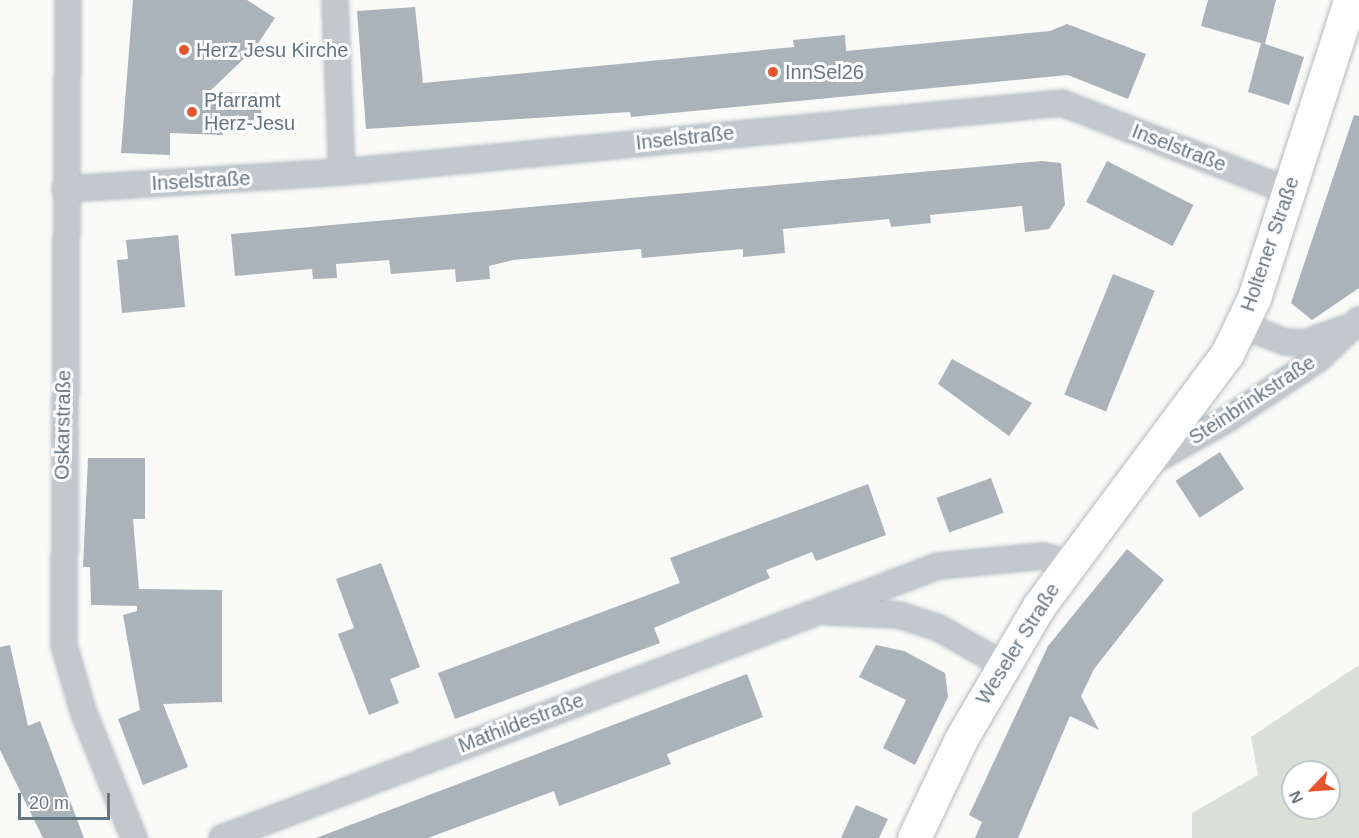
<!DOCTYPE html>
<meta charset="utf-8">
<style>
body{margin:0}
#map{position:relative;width:1359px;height:838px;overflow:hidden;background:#fafaf8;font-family:Arial,sans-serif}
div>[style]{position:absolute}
.green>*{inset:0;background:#dadfd7}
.building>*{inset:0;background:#aab3b9;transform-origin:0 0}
.roads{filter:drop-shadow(0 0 2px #b3babf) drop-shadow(0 0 2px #b3babf)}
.street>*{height:24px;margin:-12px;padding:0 12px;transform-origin:12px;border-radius:12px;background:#c3c8cc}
.secondary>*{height:33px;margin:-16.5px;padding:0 16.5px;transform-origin:16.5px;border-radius:16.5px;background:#fff}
.dots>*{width:16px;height:16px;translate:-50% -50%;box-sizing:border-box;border:3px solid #fff;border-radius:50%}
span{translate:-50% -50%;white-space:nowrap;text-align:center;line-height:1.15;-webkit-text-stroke:6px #fff;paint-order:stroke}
.poi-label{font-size:20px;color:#657683}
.left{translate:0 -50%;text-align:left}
.street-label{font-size:20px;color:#657683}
.north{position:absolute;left:1281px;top:760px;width:60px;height:60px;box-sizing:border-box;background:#fff;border:2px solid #c1c8cd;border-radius:50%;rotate:245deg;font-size:16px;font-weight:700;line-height:24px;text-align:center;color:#657683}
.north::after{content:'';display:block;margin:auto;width:21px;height:27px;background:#e4572e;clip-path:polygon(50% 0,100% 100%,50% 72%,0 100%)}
.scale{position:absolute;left:18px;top:793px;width:92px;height:27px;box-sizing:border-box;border:3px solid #657683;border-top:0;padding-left:8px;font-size:18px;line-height:21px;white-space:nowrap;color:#657683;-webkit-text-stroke:4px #fff;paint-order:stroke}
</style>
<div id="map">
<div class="green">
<div style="clip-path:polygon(evenodd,1359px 665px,1359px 838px,1192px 838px,1192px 813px,1258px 775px,1251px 737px,1359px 665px,1293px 772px,1329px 772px,1329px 808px,1293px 808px,1293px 772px)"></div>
</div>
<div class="building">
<div style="clip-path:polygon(133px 0,247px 0,275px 18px,255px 48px,209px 92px,262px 93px,261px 121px,223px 120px,223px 135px,170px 133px,170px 155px,121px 153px)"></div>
<div style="clip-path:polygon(1208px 0,1276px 0,1265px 44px,1304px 57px,1289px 105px,1248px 92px,1261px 43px,1201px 26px)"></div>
<div style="clip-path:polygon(415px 7px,423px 83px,794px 47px,793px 40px,845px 35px,846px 51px,1050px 31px,1067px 24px,1146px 54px,1128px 99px,1068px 75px,631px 117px,630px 112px,366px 129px,357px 11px)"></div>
<div style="clip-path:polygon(1354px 115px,1359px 116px,1359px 288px,1312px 320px,1291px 303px)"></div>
<div style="clip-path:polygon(1042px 161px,1061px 163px,1065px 205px,1049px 229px,1025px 232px,1022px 206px,930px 215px,931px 223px,891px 227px,889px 219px,783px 229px,785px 253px,743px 257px,743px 249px,642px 258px,641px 249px,513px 260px,489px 266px,490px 279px,456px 282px,455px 269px,391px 274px,389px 260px,336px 264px,337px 278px,313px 279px,312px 269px,235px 276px,231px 234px)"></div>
<div style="left:1107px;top:161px;width:97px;height:46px;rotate:27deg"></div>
<div style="clip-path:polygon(178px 235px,185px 307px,122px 313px,117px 260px,128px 259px,126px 240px)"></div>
<div style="left:1113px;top:274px;width:45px;height:130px;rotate:22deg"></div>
<div style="clip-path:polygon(952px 359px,1032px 403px,1009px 436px,938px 384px)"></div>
<div style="left:1220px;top:452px;width:44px;height:53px;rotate:57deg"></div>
<div style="clip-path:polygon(88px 458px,145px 458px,145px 519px,133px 519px,139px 589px,222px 590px,222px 702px,163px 704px,188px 767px,143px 785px,118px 719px,140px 710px,123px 615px,137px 611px,137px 606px,91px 605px,90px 567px,83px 567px)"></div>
<div style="left:991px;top:478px;width:37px;height:58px;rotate:70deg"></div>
<div style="clip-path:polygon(868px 484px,886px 535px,816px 561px,812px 552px,766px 570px,770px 578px,654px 628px,660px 643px,455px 719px,438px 673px,680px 583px,670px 558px)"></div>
<div style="clip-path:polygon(1127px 549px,1164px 580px,1094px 669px,1081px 696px,1099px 730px,1070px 716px,1018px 838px,975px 838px,982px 822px,969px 815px,1048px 646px)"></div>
<div style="clip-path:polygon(381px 563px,420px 667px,390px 679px,399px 703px,369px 715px,338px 634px,354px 628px,336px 579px)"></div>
<div style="clip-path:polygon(10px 645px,28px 726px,40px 721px,84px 838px,43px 838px,0 750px,0 647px)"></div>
<div style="clip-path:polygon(876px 645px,904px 651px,945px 673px,948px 697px,915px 765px,883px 748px,906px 700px,859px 677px)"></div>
<div style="clip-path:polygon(747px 674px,763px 717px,667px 754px,671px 764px,559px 806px,554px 791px,428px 838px,316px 838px)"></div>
<div style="clip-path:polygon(856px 805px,888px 819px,879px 838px,841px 838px)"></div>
</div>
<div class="roads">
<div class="street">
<div style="left:68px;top:0;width:645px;rotate:90.36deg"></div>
<div style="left:64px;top:645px;width:69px;rotate:73.9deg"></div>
<div style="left:83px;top:711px;width:137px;rotate:68.1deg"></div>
<div style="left:335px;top:0;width:172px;rotate:87.7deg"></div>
<div style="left:65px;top:189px;width:278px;rotate:-3.5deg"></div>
<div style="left:342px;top:172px;width:723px;rotate:-5.47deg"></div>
<div style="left:1062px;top:103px;width:243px;rotate:21.2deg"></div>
<div style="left:1241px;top:325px;width:47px;rotate:21.1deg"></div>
<div style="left:1285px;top:342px;width:19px;rotate:3deg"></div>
<div style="left:1304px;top:343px;width:42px;rotate:-19.3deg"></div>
<div style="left:1151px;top:462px;width:86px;rotate:-29.2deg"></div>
<div style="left:1226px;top:420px;width:110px;rotate:-33.5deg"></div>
<div style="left:1318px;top:359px;width:57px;rotate:-43.6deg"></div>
<div style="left:829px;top:612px;width:70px;rotate:2.5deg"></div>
<div style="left:899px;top:615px;width:40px;rotate:18deg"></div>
<div style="left:937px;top:627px;width:75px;rotate:29.6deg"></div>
<div style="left:222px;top:838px;width:766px;rotate:-20.8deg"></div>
<div style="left:938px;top:566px;width:106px;rotate:-5.4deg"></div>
<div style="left:1044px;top:556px;width:26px;rotate:18deg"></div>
</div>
<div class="secondary">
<div style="left:914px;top:838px;width:110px;rotate:-64.6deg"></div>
<div style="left:961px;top:739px;width:154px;rotate:-59.6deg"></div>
<div style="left:1039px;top:606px;width:314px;rotate:-53.3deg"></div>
<div style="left:1227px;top:354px;width:62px;rotate:-64.3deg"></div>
<div style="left:1254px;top:298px;width:313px;rotate:-72.1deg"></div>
</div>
</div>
<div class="dots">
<div style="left:184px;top:50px;background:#e4572e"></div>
<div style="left:773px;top:72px;background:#e4572e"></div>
<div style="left:192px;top:112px;background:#e4572e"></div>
</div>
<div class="poi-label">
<span class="left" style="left:196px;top:50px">Herz Jesu Kirche</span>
<span class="left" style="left:785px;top:72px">InnSel26</span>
<span class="left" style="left:204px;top:112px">Pfarramt<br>Herz-Jesu</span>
</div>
<div class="street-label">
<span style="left:685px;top:138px;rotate:-6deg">Inselstraße</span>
<span style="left:1179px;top:148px;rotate:21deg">Inselstraße</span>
<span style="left:201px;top:181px;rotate:-3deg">Inselstraße</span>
<span style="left:1270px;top:244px;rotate:-71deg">Holtener Straße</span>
<span style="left:1252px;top:400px;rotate:-33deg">Steinbrinkstraße</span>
<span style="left:63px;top:425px;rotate:-89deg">Oskarstraße</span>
<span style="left:1018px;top:644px;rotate:-58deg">Weseler Straße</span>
<span style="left:521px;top:723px;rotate:-21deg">Mathildestraße</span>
</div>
<div class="north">N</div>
<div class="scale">20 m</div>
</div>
